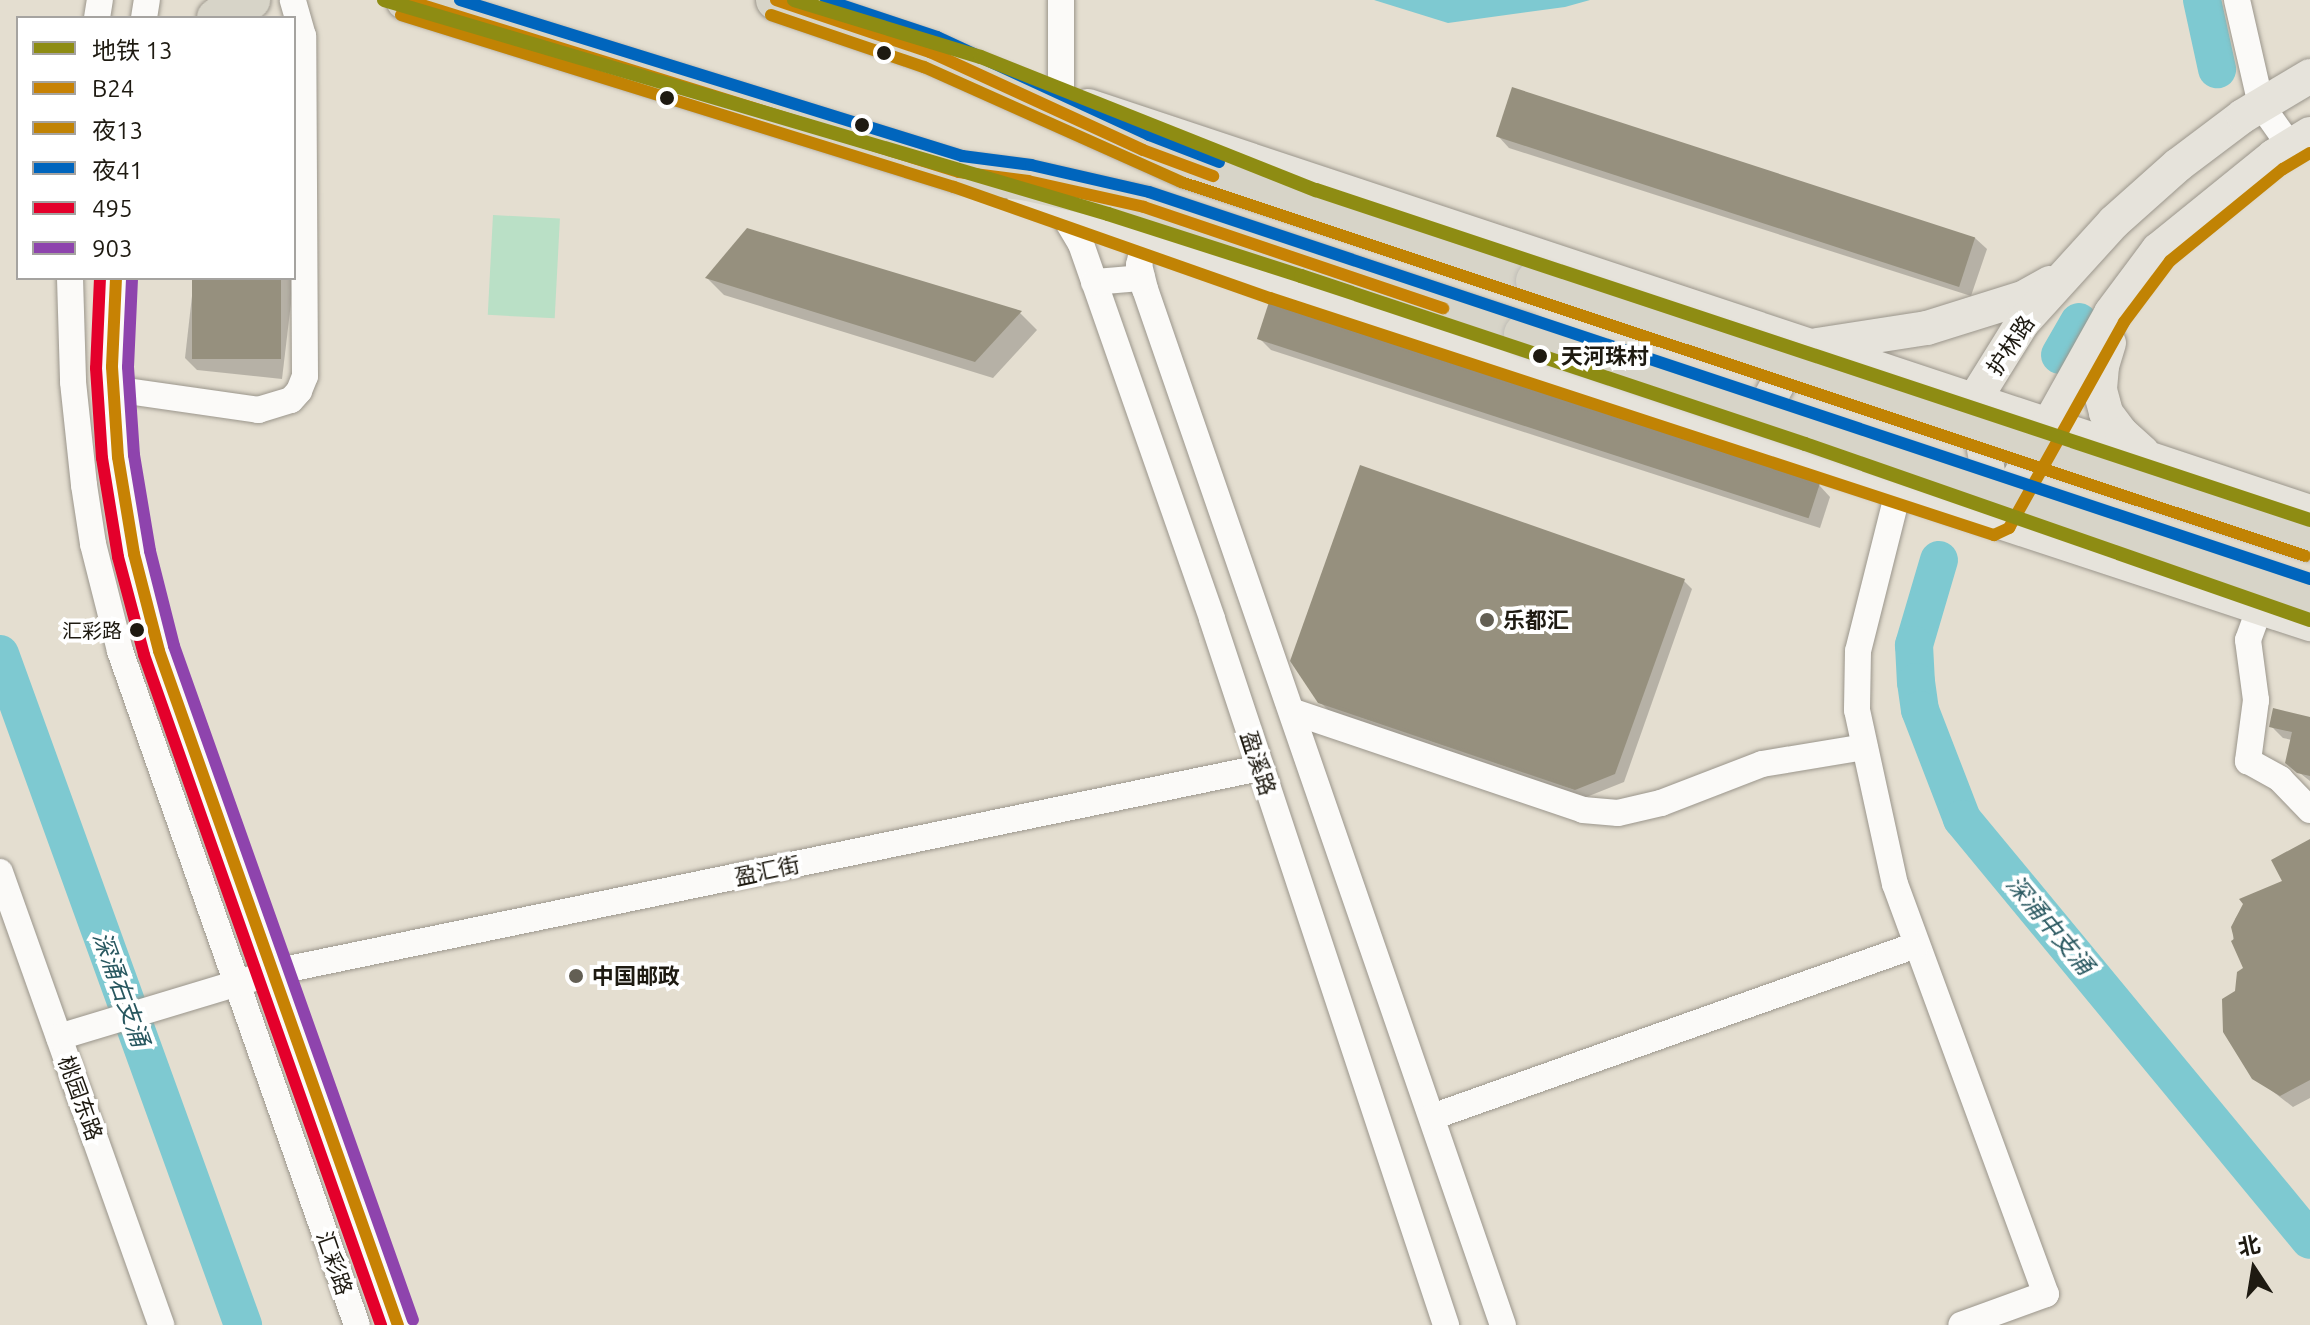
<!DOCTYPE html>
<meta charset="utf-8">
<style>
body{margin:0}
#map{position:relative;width:2310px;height:1325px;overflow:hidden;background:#e4ded0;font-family:Ubuntu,"Noto Sans SC",sans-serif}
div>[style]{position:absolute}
.green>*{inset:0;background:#bae0c6;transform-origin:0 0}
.water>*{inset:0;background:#7ec9d1}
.shadow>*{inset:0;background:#0003}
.river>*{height:38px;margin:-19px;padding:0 19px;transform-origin:19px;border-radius:19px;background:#7ec9d1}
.building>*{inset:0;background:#96907e;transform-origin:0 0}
.roads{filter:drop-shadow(0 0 2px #9b968c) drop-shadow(0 0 2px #9b968c)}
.minor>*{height:26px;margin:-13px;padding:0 13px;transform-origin:13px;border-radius:13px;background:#fbfaf8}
.major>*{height:34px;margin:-17px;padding:0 17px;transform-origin:17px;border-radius:17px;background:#e6e3db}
.highway>*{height:40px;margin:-20px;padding:0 20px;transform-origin:20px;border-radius:20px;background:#d7d4c8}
.bridges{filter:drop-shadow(0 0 2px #c0bdb6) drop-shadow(0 0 2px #c0bdb6)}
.highway-bridge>*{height:40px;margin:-20px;padding:0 20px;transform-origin:20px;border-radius:20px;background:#d7d4c8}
.bus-1>*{height:12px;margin:-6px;padding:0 6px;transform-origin:6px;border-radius:6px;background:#c78204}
.bus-2>*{height:12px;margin:-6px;padding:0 6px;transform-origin:6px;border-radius:6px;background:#c18304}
.bus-3>*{height:12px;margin:-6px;padding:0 6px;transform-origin:6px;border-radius:6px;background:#0065bd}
.bus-4>*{height:12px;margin:-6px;padding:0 6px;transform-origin:6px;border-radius:6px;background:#e4002b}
.bus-5>*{height:12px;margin:-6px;padding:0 6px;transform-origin:6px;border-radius:6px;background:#8e44ad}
.metro-1>*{height:14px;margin:-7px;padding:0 7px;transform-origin:7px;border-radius:7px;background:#8e8c13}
.dots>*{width:22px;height:22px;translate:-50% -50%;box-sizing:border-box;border:4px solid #fff;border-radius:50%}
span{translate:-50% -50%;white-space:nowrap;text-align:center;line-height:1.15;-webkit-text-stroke:8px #fff;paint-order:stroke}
.bus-label{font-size:20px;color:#1e1a11}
.right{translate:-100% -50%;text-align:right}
.street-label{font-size:22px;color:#1e1a11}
.stop-label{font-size:22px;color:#1e1a11;font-weight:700}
.left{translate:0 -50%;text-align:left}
.poi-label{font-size:22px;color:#1e1a11;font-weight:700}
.water-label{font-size:24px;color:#28575f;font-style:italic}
.legend{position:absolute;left:16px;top:16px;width:280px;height:264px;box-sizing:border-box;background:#fff;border:2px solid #a5a3a0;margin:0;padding:10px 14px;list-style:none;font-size:24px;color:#1e1a11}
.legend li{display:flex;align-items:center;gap:16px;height:40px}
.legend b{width:40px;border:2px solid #a5a3a0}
.north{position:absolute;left:2214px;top:1229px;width:80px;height:80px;-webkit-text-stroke:6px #fff;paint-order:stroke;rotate:348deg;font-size:22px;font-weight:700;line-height:32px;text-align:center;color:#1e1a11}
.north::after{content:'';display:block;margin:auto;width:28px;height:36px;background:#1e1a11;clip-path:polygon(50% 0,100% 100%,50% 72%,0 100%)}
</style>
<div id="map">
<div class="green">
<div style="left:493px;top:215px;width:67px;height:100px;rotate:3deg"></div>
</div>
<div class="water">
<div style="clip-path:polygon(1374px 0,1590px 0,1565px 7px,1448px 23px)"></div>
</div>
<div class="shadow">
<div style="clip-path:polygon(1498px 136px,1975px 238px,1987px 249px,1971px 296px,1509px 148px)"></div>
<div style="clip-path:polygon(748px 231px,1020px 313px,1037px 330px,993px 378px,724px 295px,707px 278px)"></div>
<div style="clip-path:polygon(194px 278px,294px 278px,282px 379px,197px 370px,185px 358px)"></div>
<div style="clip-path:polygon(1259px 338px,1819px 485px,1830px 497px,1820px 528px,1271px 350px)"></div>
<div style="clip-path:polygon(1684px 581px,1692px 589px,1624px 782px,1584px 798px,1329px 711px,1320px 702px)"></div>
<div style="clip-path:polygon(2310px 719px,2310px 781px,2287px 763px,2292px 740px,2283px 738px,2271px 726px)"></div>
<div style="clip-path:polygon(2310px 842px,2310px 1098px,2293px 1107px,2254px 1077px,2237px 992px,2246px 969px,2233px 941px,2235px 919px,2245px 904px,2285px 882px)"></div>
</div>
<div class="river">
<div style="left:2202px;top:0;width:71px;rotate:77.7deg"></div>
<div style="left:2060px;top:355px;width:38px;rotate:-60deg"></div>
<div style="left:1939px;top:560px;width:89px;rotate:106.4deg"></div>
<div style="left:1914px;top:645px;width:37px;rotate:87deg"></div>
<div style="left:1916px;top:682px;width:28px;rotate:82deg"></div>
<div style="left:1920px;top:710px;width:117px;rotate:68.9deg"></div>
<div style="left:1962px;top:819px;width:546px;rotate:50.42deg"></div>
<div style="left:0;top:654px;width:714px;rotate:70.09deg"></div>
</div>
<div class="building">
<div style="left:1512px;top:87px;width:487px;height:52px;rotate:18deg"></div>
<div style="clip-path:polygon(747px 228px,1022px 311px,975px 362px,705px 278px)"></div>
<div style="left:192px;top:278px;width:89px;height:81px"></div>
<div style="left:1269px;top:302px;width:580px;height:39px;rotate:18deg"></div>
<div style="clip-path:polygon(1360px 465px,1685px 579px,1615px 774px,1575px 790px,1318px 703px,1290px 661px)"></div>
<div style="clip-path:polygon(2273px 708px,2310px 717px,2310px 776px,2297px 773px,2285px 763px,2292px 732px,2269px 727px)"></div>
<div style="clip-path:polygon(2310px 839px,2310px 1080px,2280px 1096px,2252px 1079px,2223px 1032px,2222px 999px,2235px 991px,2237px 972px,2243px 968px,2231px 941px,2234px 939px,2231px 927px,2243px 904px,2239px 899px,2282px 881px,2271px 860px)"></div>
</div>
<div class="roads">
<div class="minor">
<div style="left:1061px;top:0;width:98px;rotate:90deg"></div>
<div style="left:2237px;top:0;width:108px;rotate:77.1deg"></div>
<div style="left:2261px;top:105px;width:50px;rotate:54.7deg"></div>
<div style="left:97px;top:18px;width:18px;rotate:-81deg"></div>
<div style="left:144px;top:18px;width:18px;rotate:-81deg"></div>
<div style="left:1059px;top:207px;width:43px;rotate:59.3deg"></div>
<div style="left:1081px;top:244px;width:397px;rotate:70.7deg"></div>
<div style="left:1212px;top:619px;width:744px;rotate:71.66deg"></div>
<div style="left:1145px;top:239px;width:27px;rotate:103deg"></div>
<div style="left:1139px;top:265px;width:25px;rotate:76deg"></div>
<div style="left:1145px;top:289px;width:1096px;rotate:70.94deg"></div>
<div style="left:70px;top:278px;width:104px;rotate:88.3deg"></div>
<div style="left:73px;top:382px;width:104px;rotate:83.9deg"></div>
<div style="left:84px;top:485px;width:60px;rotate:81.3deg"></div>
<div style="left:93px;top:544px;width:110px;rotate:75.8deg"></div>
<div style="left:120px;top:651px;width:714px;rotate:70.63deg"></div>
<div style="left:116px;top:278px;width:89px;rotate:92.6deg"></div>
<div style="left:112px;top:367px;width:90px;rotate:86.2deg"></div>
<div style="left:118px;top:457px;width:98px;rotate:80.6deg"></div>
<div style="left:134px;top:554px;width:100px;rotate:75.5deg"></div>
<div style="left:159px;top:651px;width:715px;rotate:70.48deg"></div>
<div style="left:1094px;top:282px;width:48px;rotate:-4.8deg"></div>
<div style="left:113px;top:389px;width:147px;rotate:8.2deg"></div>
<div style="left:258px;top:410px;width:34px;rotate:-17deg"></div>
<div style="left:291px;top:400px;width:12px;rotate:-48deg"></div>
<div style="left:299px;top:391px;width:16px;rotate:-68deg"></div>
<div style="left:305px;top:376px;width:340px;rotate:-90.3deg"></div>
<div style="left:303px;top:36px;width:37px;rotate:-106deg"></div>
<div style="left:1899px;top:488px;width:168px;rotate:104.1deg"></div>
<div style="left:1858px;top:651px;width:59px;rotate:91deg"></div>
<div style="left:1857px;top:710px;width:178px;rotate:77.7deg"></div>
<div style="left:1895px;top:884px;width:437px;rotate:69.8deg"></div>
<div style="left:2046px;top:1294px;width:90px;rotate:160deg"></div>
<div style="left:2260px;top:607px;width:35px;rotate:110deg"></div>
<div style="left:2248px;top:640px;width:61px;rotate:82.4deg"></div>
<div style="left:2256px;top:700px;width:62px;rotate:97.5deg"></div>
<div style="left:2248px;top:761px;width:37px;rotate:29deg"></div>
<div style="left:2280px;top:779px;width:43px;rotate:45.9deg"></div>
<div style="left:1294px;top:712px;width:305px;rotate:18.7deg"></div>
<div style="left:1583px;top:810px;width:35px;rotate:5deg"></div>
<div style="left:1618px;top:813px;width:44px;rotate:-13.1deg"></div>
<div style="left:1661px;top:803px;width:108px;rotate:-21.1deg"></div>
<div style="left:1762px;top:764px;width:104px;rotate:-9.4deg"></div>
<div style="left:0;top:872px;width:481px;rotate:70.4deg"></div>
<div style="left:59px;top:1037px;width:225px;rotate:-16.8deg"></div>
<div style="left:274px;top:972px;width:1007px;rotate:-11.69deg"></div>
<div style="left:1432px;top:1117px;width:514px;rotate:-19.56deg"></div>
</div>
<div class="major">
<div style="left:1088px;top:106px;width:1288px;rotate:18.38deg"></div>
<div style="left:1024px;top:195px;width:266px;rotate:19.3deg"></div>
<div style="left:1275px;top:283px;width:1090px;rotate:18.24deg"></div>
<div style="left:2109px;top:343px;width:24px;rotate:107deg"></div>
<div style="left:2102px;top:366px;width:24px;rotate:95deg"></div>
<div style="left:2100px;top:390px;width:24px;rotate:75deg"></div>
<div style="left:2106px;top:413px;width:26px;rotate:53deg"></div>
<div style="left:2122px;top:434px;width:28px;rotate:42deg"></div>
<div style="left:1817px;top:345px;width:111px;rotate:-8.8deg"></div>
<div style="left:1927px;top:328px;width:101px;rotate:-17.4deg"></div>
<div style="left:2023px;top:298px;width:31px;rotate:-29deg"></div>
<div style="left:1738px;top:421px;width:32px;rotate:-28deg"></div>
<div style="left:1766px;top:406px;width:24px;rotate:-62deg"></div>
<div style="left:1777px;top:385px;width:17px;rotate:-90deg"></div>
<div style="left:1777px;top:368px;width:30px;rotate:-117deg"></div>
<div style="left:1995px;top:511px;width:114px;rotate:-100.1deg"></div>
<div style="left:1975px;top:399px;width:91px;rotate:-58.1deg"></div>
<div style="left:2023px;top:322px;width:135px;rotate:-47.7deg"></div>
<div style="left:2114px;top:222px;width:86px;rotate:-41.7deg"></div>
<div style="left:2178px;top:165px;width:81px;rotate:-37deg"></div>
<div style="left:2243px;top:116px;width:78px;rotate:-30.8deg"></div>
<div style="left:1996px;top:519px;width:236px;rotate:-60.8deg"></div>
<div style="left:2111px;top:313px;width:79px;rotate:-53.3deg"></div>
<div style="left:2158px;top:250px;width:149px;rotate:-39deg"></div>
<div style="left:2274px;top:156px;width:42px;rotate:-31.4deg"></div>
</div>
<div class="highway">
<div style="left:406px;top:0;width:579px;rotate:17.28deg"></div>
<div style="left:959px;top:172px;width:70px;rotate:7.4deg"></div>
<div style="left:1028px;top:181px;width:119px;rotate:12.6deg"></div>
<div style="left:1144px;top:207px;width:401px;rotate:18.5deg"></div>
<div style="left:776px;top:0;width:163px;rotate:18.7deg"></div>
<div style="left:930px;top:52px;width:281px;rotate:24.2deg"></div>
<div style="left:1186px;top:167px;width:368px;rotate:18deg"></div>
<div style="left:217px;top:18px;width:38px;rotate:-29deg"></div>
</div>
</div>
<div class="bridges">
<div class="highway-bridge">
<div style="left:1536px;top:281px;width:817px;rotate:18.57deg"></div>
<div style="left:1524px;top:334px;width:829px;rotate:18.43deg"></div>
</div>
</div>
<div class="bus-1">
<div style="left:406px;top:0;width:579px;rotate:17.28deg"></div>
<div style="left:959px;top:172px;width:70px;rotate:7.4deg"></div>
<div style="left:1028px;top:181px;width:119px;rotate:12.6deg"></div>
<div style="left:1144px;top:207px;width:316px;rotate:18.7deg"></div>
<div style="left:776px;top:0;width:163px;rotate:18.7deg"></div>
<div style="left:930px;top:52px;width:234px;rotate:24.7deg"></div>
<div style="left:1143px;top:150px;width:75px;rotate:20.4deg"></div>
<div style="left:116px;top:278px;width:89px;rotate:92.6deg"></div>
<div style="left:112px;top:367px;width:90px;rotate:86.2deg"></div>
<div style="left:118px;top:457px;width:98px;rotate:80.6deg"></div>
<div style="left:134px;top:554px;width:100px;rotate:75.5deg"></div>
<div style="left:159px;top:651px;width:715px;rotate:70.48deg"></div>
</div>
<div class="bus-2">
<div style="left:401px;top:15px;width:579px;rotate:17.28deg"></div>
<div style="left:954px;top:187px;width:335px;rotate:19.4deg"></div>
<div style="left:1270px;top:298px;width:762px;rotate:18.13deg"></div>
<div style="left:1994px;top:535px;width:17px;rotate:-25deg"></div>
<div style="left:2009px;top:528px;width:236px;rotate:-60.8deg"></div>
<div style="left:2124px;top:322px;width:76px;rotate:-53deg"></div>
<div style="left:2170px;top:261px;width:146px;rotate:-39.2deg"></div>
<div style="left:2283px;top:169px;width:31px;rotate:-31deg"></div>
<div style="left:771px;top:15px;width:162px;rotate:18.8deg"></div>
<div style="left:924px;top:67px;width:282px;rotate:24.1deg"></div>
<div style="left:1181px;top:182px;width:1185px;rotate:18.4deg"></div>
</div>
<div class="bus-3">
<div style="left:460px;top:0;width:526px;rotate:17.26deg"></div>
<div style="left:962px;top:156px;width:70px;rotate:7.4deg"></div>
<div style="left:1031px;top:165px;width:121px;rotate:12.9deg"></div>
<div style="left:1149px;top:192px;width:1224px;rotate:18.43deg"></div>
<div style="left:826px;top:0;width:117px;rotate:18.4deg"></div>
<div style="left:937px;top:37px;width:234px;rotate:24.8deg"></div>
<div style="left:1149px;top:135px;width:75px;rotate:21.1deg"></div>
</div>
<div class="bus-4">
<div style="left:100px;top:278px;width:90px;rotate:92.5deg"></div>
<div style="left:96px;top:368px;width:90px;rotate:86.2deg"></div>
<div style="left:102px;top:458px;width:100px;rotate:80.8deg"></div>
<div style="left:118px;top:557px;width:101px;rotate:75.1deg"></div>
<div style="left:144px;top:655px;width:711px;rotate:70.52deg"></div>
</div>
<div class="bus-5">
<div style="left:132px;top:279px;width:88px;rotate:92.6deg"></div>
<div style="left:128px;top:367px;width:88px;rotate:86.1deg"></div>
<div style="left:134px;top:455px;width:97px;rotate:80.5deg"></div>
<div style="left:150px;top:551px;width:98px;rotate:75.8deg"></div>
<div style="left:174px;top:646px;width:715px;rotate:70.48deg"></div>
</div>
<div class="metro-1">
<div style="left:384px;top:0;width:755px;rotate:16.47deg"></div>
<div style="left:1108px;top:214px;width:203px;rotate:17.8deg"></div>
<div style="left:1301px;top:276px;width:531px;rotate:18.43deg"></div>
<div style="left:1805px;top:444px;width:535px;rotate:19.21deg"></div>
<div style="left:794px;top:0;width:195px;rotate:17deg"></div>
<div style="left:981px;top:57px;width:360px;rotate:21.7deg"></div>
<div style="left:1316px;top:190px;width:1047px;rotate:18.37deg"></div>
</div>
<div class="dots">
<div style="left:884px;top:53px;background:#1e1a11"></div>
<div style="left:667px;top:98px;background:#1e1a11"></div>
<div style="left:862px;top:125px;background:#1e1a11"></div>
<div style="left:1540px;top:356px;background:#1e1a11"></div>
<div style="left:1487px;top:620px;background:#635f54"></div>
<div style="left:137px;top:630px;background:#1e1a11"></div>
<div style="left:576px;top:976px;background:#635f54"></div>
</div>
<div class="bus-label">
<span class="right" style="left:122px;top:630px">汇彩路</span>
</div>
<div class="street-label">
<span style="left:2010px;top:345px;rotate:-56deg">护林路</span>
<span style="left:1259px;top:763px;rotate:72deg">盈溪路</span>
<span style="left:767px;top:870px;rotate:-12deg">盈汇街</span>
<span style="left:81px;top:1098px;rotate:70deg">桃园东路</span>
<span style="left:335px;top:1263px;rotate:71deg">汇彩路</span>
</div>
<div class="stop-label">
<span class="left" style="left:1561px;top:356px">天河珠村</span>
</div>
<div class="poi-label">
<span class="left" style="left:1503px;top:620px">乐都汇</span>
<span class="left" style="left:592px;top:976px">中国邮政</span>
</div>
<div class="water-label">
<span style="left:2050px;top:925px;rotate:50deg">深涌中支涌</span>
<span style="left:121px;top:989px;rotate:70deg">深涌右支涌</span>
</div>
<ul class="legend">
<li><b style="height:10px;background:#8e8c13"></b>地铁 13</li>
<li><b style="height:10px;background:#c78204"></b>B24</li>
<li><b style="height:10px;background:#c18304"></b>夜13</li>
<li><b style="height:10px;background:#0065bd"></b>夜41</li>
<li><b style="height:10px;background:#e4002b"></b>495</li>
<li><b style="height:10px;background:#8e44ad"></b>903</li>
</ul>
<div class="north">北</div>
</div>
